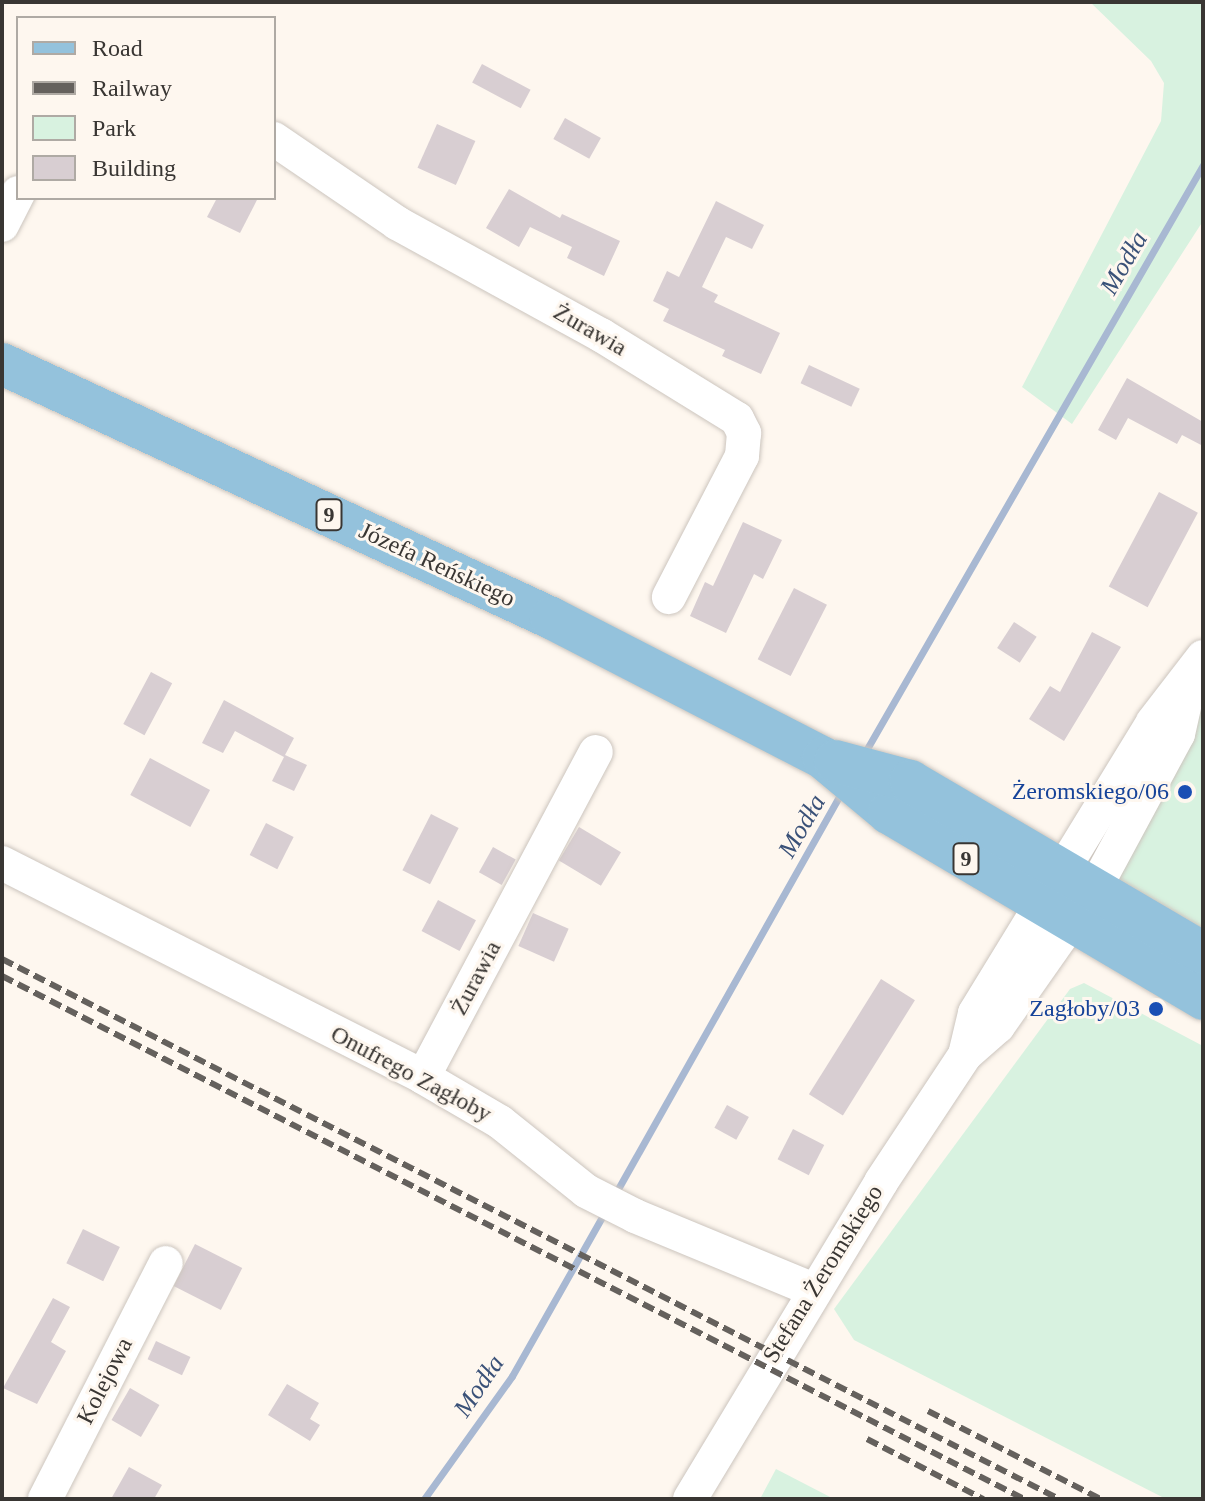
<!DOCTYPE html>
<meta charset="utf-8">
<style>
body{margin:0}
#map{position:relative;width:1205px;height:1501px;overflow:hidden;background:#fef7ef;font-family:"Times New Roman",serif}
div>[style]{position:absolute}
.green>*{inset:0;background:#d8f2e0}
.stream>*{height:7px;margin:-3.5px;padding:0 3.5px;transform-origin:3.5px;border-radius:3.5px;background:#a8b8d2}
.building>*{inset:0;background:#d8ced2;transform-origin:0 0}
.roads{filter:drop-shadow(0 0 2px #ccc5be) drop-shadow(0 0 2px #ccc5be)}
.minor>*{height:34px;margin:-17px;padding:0 17px;transform-origin:17px;border-radius:17px;background:#fff}
.major>*{height:42px;margin:-21px;padding:0 21px;transform-origin:21px;border-radius:21px;background:#94c2dc}
.rail>*{height:6px;margin-top:-3px;transform-origin:0;background:repeating-linear-gradient(90deg,#65615d 0 12px,transparent 0 18px)}
.dots>*{width:22px;height:22px;translate:-50% -50%;box-sizing:border-box;border:4px solid #fef7ef;border-radius:50%}
span{translate:-50% -50%;white-space:nowrap;text-align:center;line-height:1.15;-webkit-text-stroke:6px #fef7ef;paint-order:stroke}
.shield-label span{padding:2px 6px;background:#fef7ef;border:2px solid;border-radius:6px;-webkit-text-stroke-width:0}
.shield-label{font-size:22px;color:#393633;font-weight:700}
.street-label{font-size:24px;color:#393633}
.transit-label{font-size:24px;color:#164399}
.right{translate:-100% -50%;text-align:right}
.water-label{font-size:26px;color:#3a5178;font-style:italic}
.frame{position:absolute;inset:0;border:4px solid #393633;pointer-events:none}
.legend{position:absolute;left:16px;top:16px;width:260px;height:184px;box-sizing:border-box;background:#fef7ef;border:2px solid #afaaa4;margin:0;padding:10px 14px;list-style:none;font-size:24px;color:#393633}
.legend li{display:flex;align-items:center;gap:16px;height:40px}
.legend b{width:40px;border:2px solid #afaaa4}
</style>
<div id="map">
<div class="green">
<div style="clip-path:polygon(1090px 2px,1203px 2px,1203px 221px,1072px 424px,1022px 387px,1161px 121px,1164px 83px,1151px 61px)"></div>
<div style="clip-path:polygon(1203px 690px,1203px 953px,1095px 888px)"></div>
<div style="clip-path:polygon(1084px 983px,1203px 1046px,1203px 1499px,1166px 1499px,854px 1340px,834px 1309px,1070px 989px)"></div>
<div style="clip-path:polygon(776px 1469px,834px 1499px,760px 1499px)"></div>
</div>
<div class="stream">
<div style="left:864px;top:754px;width:680px;rotate:-60.08deg"></div>
<div style="left:614px;top:1196px;width:464px;rotate:-60.6deg"></div>
<div style="left:424px;top:1499px;width:151px;rotate:-54.4deg"></div>
<div style="left:512px;top:1376px;width:191px;rotate:-60.5deg"></div>
</div>
<div class="building">
<div style="left:482px;top:64px;width:55px;height:21px;rotate:28deg"></div>
<div style="left:565px;top:118px;width:41px;height:24px;rotate:29deg"></div>
<div style="left:437px;top:124px;width:42px;height:48px;rotate:24deg"></div>
<div style="clip-path:polygon(509px 189px,560px 218px,562px 214px,620px 241px,604px 276px,567px 258px,572px 247px,530px 227px,519px 247px,486px 228px)"></div>
<div style="clip-path:polygon(217px 198px,258px 198px,240px 233px,207px 217px)"></div>
<div style="clip-path:polygon(716px 201px,764px 225px,752px 249px,726px 237px,702px 287px,718px 295px,714px 302px,780px 333px,761px 374px,722px 356px,725px 350px,663px 321px,669px 309px,653px 301px,667px 271px,679px 277px)"></div>
<div style="left:809px;top:365px;width:56px;height:20px;rotate:25deg"></div>
<div style="clip-path:polygon(1127px 378px,1203px 422px,1203px 446px,1182px 435px,1177px 444px,1128px 418px,1116px 440px,1098px 430px)"></div>
<div style="left:1159px;top:492px;width:44px;height:107px;rotate:28deg"></div>
<div style="clip-path:polygon(743px 522px,782px 540px,763px 579px,754px 574px,726px 633px,690px 616px,705px 582px,713px 586px)"></div>
<div style="left:794px;top:588px;width:37px;height:80px;rotate:27deg"></div>
<div style="left:1014px;top:622px;width:27px;height:31px;rotate:33deg"></div>
<div style="clip-path:polygon(1092px 632px,1121px 647px,1064px 741px,1029px 719px,1050px 686px,1060px 692px)"></div>
<div style="left:151px;top:672px;width:24px;height:59px;rotate:28deg"></div>
<div style="clip-path:polygon(224px 700px,294px 738px,285px 755px,307px 765px,294px 791px,272px 781px,284px 757px,235px 731px,223px 753px,202px 743px)"></div>
<div style="left:150px;top:758px;width:68px;height:42px;rotate:28deg"></div>
<div style="left:431px;top:814px;width:31px;height:63px;rotate:27deg"></div>
<div style="left:266px;top:823px;width:31px;height:36px;rotate:27deg"></div>
<div style="left:579px;top:827px;width:49px;height:39px;rotate:31deg"></div>
<div style="left:493px;top:847px;width:26px;height:29px;rotate:29deg"></div>
<div style="left:438px;top:900px;width:43px;height:35px;rotate:28deg"></div>
<div style="left:533px;top:913px;width:39px;height:36px;rotate:24deg"></div>
<div style="left:881px;top:979px;width:40px;height:136px;rotate:32deg"></div>
<div style="left:727px;top:1105px;width:25px;height:26px;rotate:29deg"></div>
<div style="left:793px;top:1129px;width:35px;height:34px;rotate:27deg"></div>
<div style="left:83px;top:1229px;width:41px;height:38px;rotate:26deg"></div>
<div style="left:195px;top:1244px;width:53px;height:47px;rotate:27deg"></div>
<div style="clip-path:polygon(53px 1298px,70px 1307px,51px 1342px,66px 1351px,37px 1404px,3px 1388px)"></div>
<div style="left:156px;top:1341px;width:38px;height:20px;rotate:25deg"></div>
<div style="clip-path:polygon(287px 1384px,319px 1403px,310px 1419px,320px 1425px,310px 1441px,268px 1415px)"></div>
<div style="left:130px;top:1388px;width:34px;height:37px;rotate:30deg"></div>
<div style="clip-path:polygon(129px 1467px,162px 1485px,154px 1499px,111px 1499px)"></div>
</div>
<div class="roads">
<div class="minor">
<div style="left:274px;top:139px;width:149px;rotate:34.3deg"></div>
<div style="left:397px;top:223px;width:233px;rotate:28.8deg"></div>
<div style="left:601px;top:335px;width:160px;rotate:31.7deg"></div>
<div style="left:737px;top:419px;width:16px;rotate:63deg"></div>
<div style="left:744px;top:433px;width:23px;rotate:95deg"></div>
<div style="left:742px;top:456px;width:159px;rotate:117.4deg"></div>
<div style="left:2px;top:225px;width:36px;rotate:-63deg"></div>
<div style="left:2px;top:863px;width:472px;rotate:26.9deg"></div>
<div style="left:423px;top:1077px;width:89px;rotate:30.3deg"></div>
<div style="left:500px;top:1122px;width:110px;rotate:38.7deg"></div>
<div style="left:586px;top:1191px;width:55px;rotate:27deg"></div>
<div style="left:635px;top:1216px;width:194px;rotate:22.5deg"></div>
<div style="left:965px;top:1055px;width:43px;rotate:-76.6deg"></div>
<div style="left:975px;top:1013px;width:341px;rotate:-58.5deg"></div>
<div style="left:1153px;top:722px;width:82px;rotate:-52.4deg"></div>
<div style="left:423px;top:1077px;width:368px;rotate:-62deg"></div>
<div style="left:45px;top:1499px;width:265px;rotate:-62.9deg"></div>
<div style="left:690px;top:1499px;width:370px;rotate:-58.9deg"></div>
<div style="left:881px;top:1182px;width:152px;rotate:-56.5deg"></div>
<div style="left:965px;top:1055px;width:44px;rotate:-41.3deg"></div>
<div style="left:998px;top:1026px;width:169px;rotate:-54.9deg"></div>
<div style="left:1095px;top:888px;width:175px;rotate:-61.7deg"></div>
<div style="left:1178px;top:734px;width:55px;rotate:-77.5deg"></div>
</div>
<div class="major">
<div style="left:2px;top:364px;width:605px;rotate:24.83deg"></div>
<div style="left:551px;top:618px;width:306px;rotate:27.2deg"></div>
<div style="left:823px;top:758px;width:86px;rotate:39.8deg"></div>
<div style="left:889px;top:813px;width:365px;rotate:30.6deg"></div>
<div style="left:835px;top:761px;width:78px;rotate:14.9deg"></div>
<div style="left:910px;top:781px;width:340px;rotate:30.4deg"></div>
</div>
</div>
<div class="rail">
<div style="left:2px;top:959px;width:1187px;rotate:27.06deg"></div>
<div style="left:2px;top:976px;width:1148px;rotate:27.1deg"></div>
<div style="left:928px;top:1411px;width:194px;rotate:27deg"></div>
<div style="left:867px;top:1439px;width:131px;rotate:27.3deg"></div>
</div>
<div class="dots">
<div style="left:1185px;top:792px;background:#1a4fb4"></div>
<div style="left:1156px;top:1009px;background:#1a4fb4"></div>
</div>
<div class="shield-label">
<span style="left:329px;top:515px">9</span>
<span style="left:966px;top:859px">9</span>
</div>
<div class="street-label">
<span style="left:590px;top:330px;rotate:30deg">Żurawia</span>
<span style="left:437px;top:565px;rotate:25deg">Józefa Reńskiego</span>
<span style="left:476px;top:978px;rotate:-62deg">Żurawia</span>
<span style="left:411px;top:1074px;rotate:28deg">Onufrego Zagłoby</span>
<span style="left:823px;top:1274px;rotate:-58deg">Stefana Żeromskiego</span>
<span style="left:105px;top:1381px;rotate:-63deg">Kolejowa</span>
</div>
<div class="transit-label">
<span class="right" style="left:1169px;top:792px">Żeromskiego/06</span>
<span class="right" style="left:1140px;top:1009px">Zagłoby/03</span>
</div>
<div class="water-label">
<span style="left:1124px;top:263px;rotate:-60deg">Modła</span>
<span style="left:802px;top:826px;rotate:-60deg">Modła</span>
<span style="left:479px;top:1386px;rotate:-56deg">Modła</span>
</div>
<div class="frame"></div>
<ul class="legend">
<li><b style="height:10px;background:#94c2dc"></b>Road</li>
<li><b style="height:10px;background:#65615d"></b>Railway</li>
<li><b style="height:22px;background:#d8f2e0"></b>Park</li>
<li><b style="height:22px;background:#d8ced2"></b>Building</li>
</ul>
</div>
